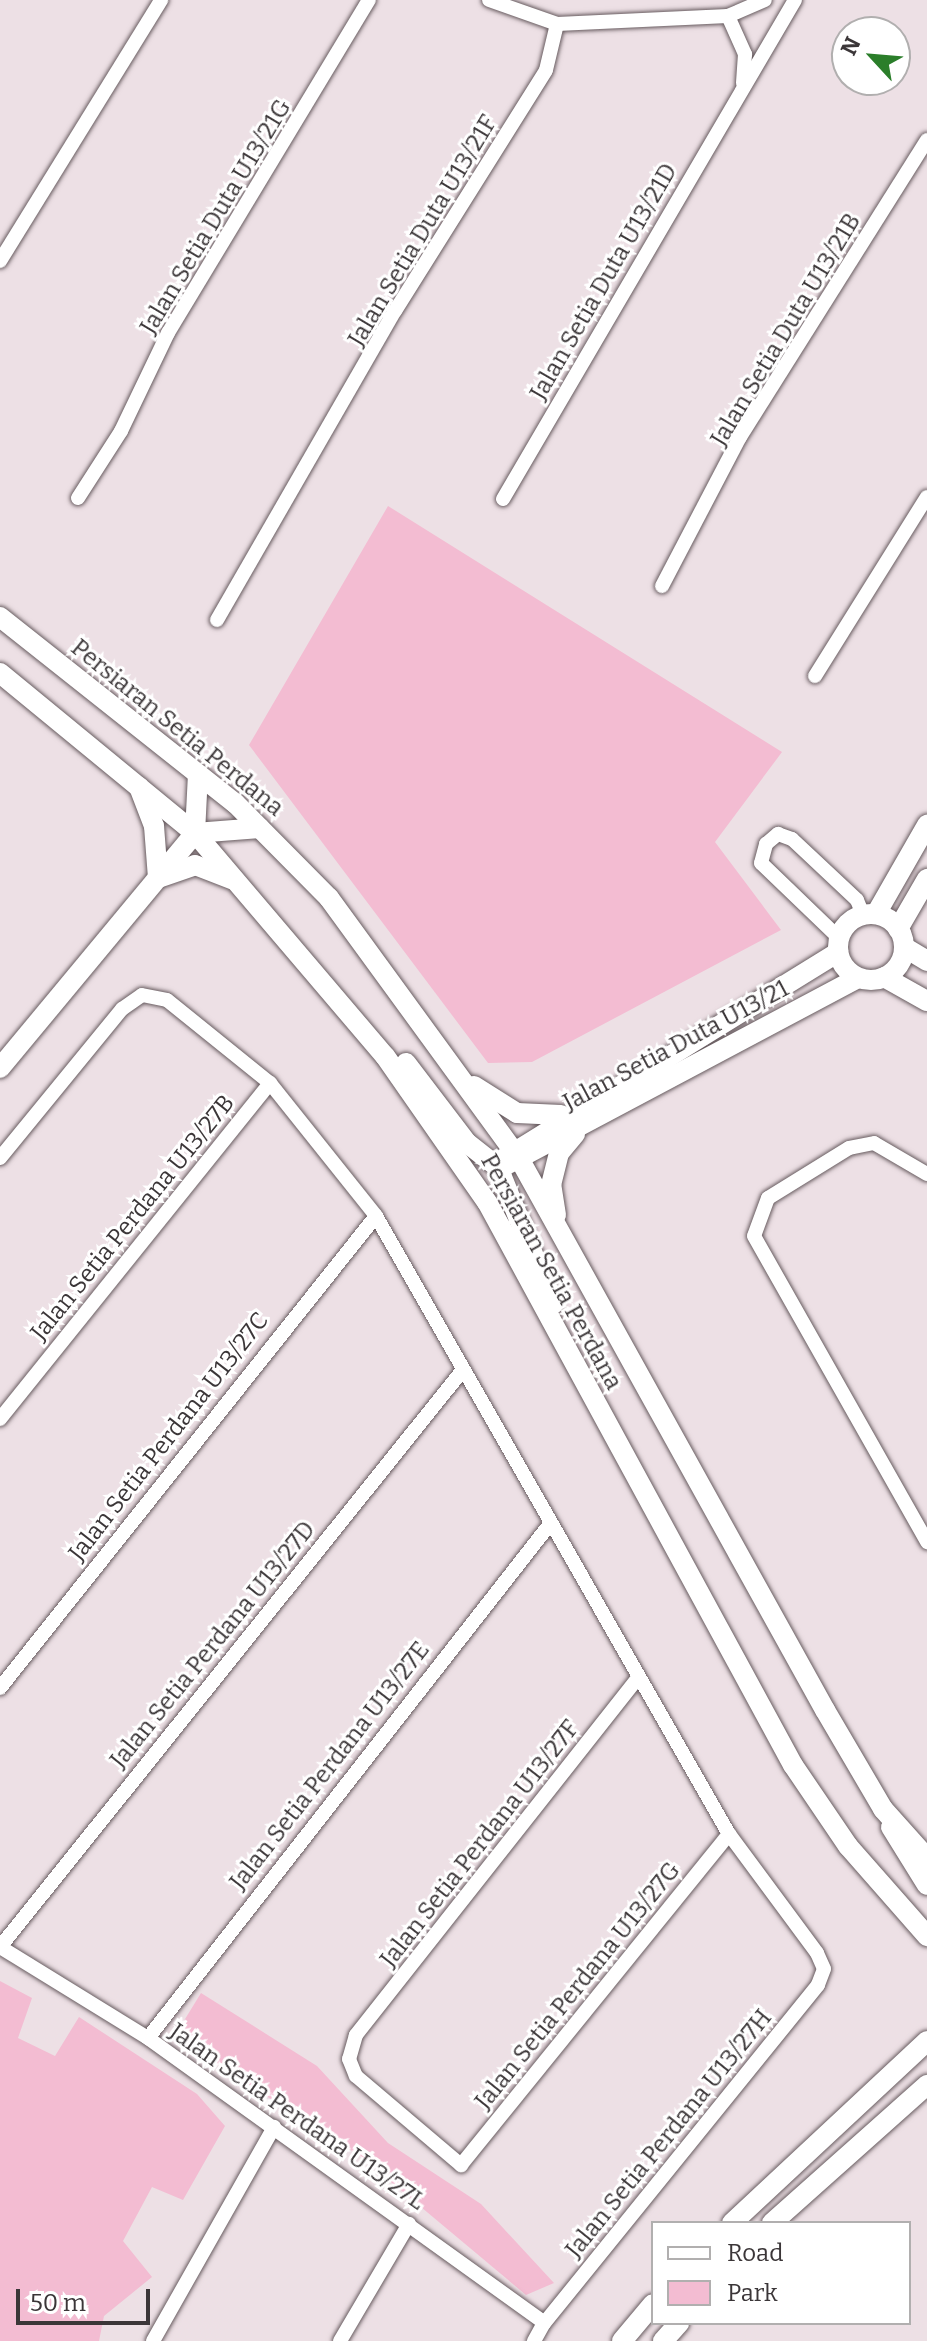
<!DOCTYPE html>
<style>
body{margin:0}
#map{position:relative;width:927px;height:2341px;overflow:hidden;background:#ede0e5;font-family:Bitter,serif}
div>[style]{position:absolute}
.green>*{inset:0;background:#f3bcd2}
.roads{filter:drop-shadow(0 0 2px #675b5f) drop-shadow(0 0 2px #675b5f)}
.street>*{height:14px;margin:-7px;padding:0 7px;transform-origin:7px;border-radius:7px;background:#fff}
.secondary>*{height:20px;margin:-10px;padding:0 10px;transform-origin:10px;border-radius:10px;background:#fff}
.secondary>.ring{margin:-10px;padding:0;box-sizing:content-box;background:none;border:20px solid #fff;border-radius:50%}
span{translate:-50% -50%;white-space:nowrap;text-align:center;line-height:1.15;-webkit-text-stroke:6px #fff;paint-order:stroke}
.street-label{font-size:24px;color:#3b3638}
.legend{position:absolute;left:651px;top:2221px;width:260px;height:104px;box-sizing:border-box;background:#fff;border:2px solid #b1afaf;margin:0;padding:10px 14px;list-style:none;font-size:24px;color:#3b3638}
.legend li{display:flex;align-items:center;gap:16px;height:40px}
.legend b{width:40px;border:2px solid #b1afaf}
.north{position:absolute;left:831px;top:16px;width:80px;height:80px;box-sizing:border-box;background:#fff;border:2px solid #b1afaf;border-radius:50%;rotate:296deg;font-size:22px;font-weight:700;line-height:32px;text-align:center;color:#3b3638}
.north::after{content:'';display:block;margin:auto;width:28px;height:36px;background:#2b7e2a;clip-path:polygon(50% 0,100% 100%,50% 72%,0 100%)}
.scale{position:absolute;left:16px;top:2289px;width:134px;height:36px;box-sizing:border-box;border:4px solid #3b3638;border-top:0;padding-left:10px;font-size:24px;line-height:28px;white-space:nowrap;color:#3b3638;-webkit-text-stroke:6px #fff;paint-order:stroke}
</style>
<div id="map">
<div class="green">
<div style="clip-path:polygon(388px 506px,782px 752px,715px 842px,781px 930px,532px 1062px,488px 1063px,249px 745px)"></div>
<div style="clip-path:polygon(0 1981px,32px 1998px,18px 2038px,55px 2056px,79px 2017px,197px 2094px,225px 2126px,183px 2200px,152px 2187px,123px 2241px,152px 2277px,104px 2316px,99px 2341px,0 2341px)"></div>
<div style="clip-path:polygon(201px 1993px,317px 2066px,388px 2143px,481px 2204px,554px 2283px,526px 2295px,360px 2156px,174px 2037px)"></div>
</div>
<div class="roads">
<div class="street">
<div style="left:489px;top:0;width:72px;rotate:19.4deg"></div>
<div style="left:557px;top:24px;width:171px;rotate:-2.7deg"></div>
<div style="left:728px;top:16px;width:40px;rotate:-23.4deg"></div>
<div style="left:728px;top:16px;width:42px;rotate:65.9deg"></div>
<div style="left:745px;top:54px;width:29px;rotate:94deg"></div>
<div style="left:0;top:261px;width:307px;rotate:-58.3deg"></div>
<div style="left:78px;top:498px;width:80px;rotate:-57.3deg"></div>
<div style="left:121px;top:431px;width:109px;rotate:-64.4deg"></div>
<div style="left:168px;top:333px;width:389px;rotate:-58.9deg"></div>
<div style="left:503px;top:499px;width:578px;rotate:-59.67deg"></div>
<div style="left:662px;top:586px;width:168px;rotate:-62.4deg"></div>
<div style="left:740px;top:437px;width:351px;rotate:-57.8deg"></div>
<div style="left:217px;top:620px;width:357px;rotate:-60.1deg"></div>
<div style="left:395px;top:311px;width:284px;rotate:-57.9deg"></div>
<div style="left:546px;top:70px;width:47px;rotate:-76.6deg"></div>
<div style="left:815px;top:676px;width:211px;rotate:-58deg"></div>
<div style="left:839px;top:938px;width:108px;rotate:-136.1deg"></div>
<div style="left:761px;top:863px;width:20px;rotate:-75deg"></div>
<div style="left:766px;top:844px;width:16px;rotate:-40deg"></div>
<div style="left:778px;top:834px;width:15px;rotate:20deg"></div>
<div style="left:792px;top:839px;width:89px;rotate:43.2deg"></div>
<div style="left:857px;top:900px;width:16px;rotate:68deg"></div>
<div style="left:0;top:1158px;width:193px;rotate:-50.7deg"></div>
<div style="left:122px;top:1009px;width:24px;rotate:-35deg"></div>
<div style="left:142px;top:995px;width:25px;rotate:11deg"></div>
<div style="left:167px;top:1000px;width:132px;rotate:38.9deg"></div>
<div style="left:270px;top:1083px;width:170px;rotate:51.4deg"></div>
<div style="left:376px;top:1216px;width:712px;rotate:60.27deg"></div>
<div style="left:729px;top:1834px;width:148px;rotate:53.5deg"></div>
<div style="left:817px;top:1953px;width:17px;rotate:66deg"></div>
<div style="left:824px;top:1969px;width:17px;rotate:111deg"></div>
<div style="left:818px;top:1985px;width:435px;rotate:129deg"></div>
<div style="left:927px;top:1174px;width:61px;rotate:-149.7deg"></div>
<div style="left:874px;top:1143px;width:25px;rotate:169deg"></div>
<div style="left:849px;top:1148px;width:95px;rotate:148.3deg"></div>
<div style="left:768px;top:1198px;width:40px;rotate:110.2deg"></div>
<div style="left:754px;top:1236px;width:352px;rotate:60.5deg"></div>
<div style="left:462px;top:1371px;width:738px;rotate:128.73deg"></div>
<div style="left:0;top:1947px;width:174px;rotate:31.6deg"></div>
<div style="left:148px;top:2038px;width:488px;rotate:35.7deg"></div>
<div style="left:544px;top:2323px;width:21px;rotate:119deg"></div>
<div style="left:0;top:1419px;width:431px;rotate:-51.2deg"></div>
<div style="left:637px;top:1679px;width:454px;rotate:128.3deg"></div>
<div style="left:356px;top:2035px;width:25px;rotate:106deg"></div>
<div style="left:349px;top:2059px;width:18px;rotate:68deg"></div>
<div style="left:356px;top:2076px;width:138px;rotate:40.3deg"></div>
<div style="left:461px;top:2165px;width:426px;rotate:-51deg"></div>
<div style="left:0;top:1688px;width:603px;rotate:-51.46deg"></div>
<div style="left:148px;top:2038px;width:653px;rotate:-51.97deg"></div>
<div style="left:153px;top:2341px;width:246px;rotate:-60.5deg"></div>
<div style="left:340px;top:2341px;width:136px;rotate:-59.5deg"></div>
</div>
<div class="secondary">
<div style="left:0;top:617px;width:300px;rotate:38.4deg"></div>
<div style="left:235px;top:803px;width:134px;rotate:45.3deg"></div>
<div style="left:329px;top:898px;width:324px;rotate:53.9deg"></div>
<div style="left:520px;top:1160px;width:629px;rotate:60.99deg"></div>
<div style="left:825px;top:1710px;width:115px;rotate:59.6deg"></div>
<div style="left:883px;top:1809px;width:66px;rotate:48.1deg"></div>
<div style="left:0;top:673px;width:252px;rotate:39.4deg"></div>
<div style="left:195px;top:833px;width:293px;rotate:49.6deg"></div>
<div style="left:385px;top:1056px;width:178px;rotate:55.1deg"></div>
<div style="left:487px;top:1202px;width:641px;rotate:61.48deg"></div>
<div style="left:793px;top:1765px;width:98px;rotate:55.8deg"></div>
<div style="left:848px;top:1846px;width:120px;rotate:48.7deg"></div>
<div style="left:139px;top:787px;width:42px;rotate:69deg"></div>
<div style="left:154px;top:826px;width:52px;rotate:85.6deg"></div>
<div style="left:195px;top:833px;width:65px;rotate:-4.4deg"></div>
<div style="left:195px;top:833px;width:59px;rotate:-87.1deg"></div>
<div style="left:161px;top:877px;width:36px;rotate:-19deg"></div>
<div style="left:195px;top:865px;width:40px;rotate:21deg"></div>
<div style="left:876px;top:914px;width:103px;rotate:-60.2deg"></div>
<div class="ring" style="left:838px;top:914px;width:46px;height:46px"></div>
<div style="left:898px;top:929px;width:58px;rotate:-59.9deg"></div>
<div style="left:904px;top:947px;width:27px;rotate:31deg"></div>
<div style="left:884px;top:977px;width:49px;rotate:29.2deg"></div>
<div style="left:406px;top:1063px;width:101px;rotate:52.7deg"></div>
<div style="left:467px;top:1143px;width:39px;rotate:38deg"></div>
<div style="left:498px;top:1167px;width:148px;rotate:68.1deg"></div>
<div style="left:0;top:1068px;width:305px;rotate:-50.3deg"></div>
<div style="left:474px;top:1086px;width:51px;rotate:32.1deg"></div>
<div style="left:517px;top:1113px;width:44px;rotate:2.6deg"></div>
<div style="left:505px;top:1158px;width:392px;rotate:-31.7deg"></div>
<div style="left:508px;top:1164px;width:396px;rotate:-28deg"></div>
<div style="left:556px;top:1215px;width:30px;rotate:-99deg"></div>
<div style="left:551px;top:1185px;width:33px;rotate:-76deg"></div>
<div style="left:559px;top:1153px;width:25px;rotate:-50deg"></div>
<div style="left:891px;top:1827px;width:68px;rotate:58.2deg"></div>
<div style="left:732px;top:2223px;width:267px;rotate:-43deg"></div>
<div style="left:772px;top:2223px;width:208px;rotate:-41.7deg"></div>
<div style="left:622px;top:2341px;width:48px;rotate:-50deg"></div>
<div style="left:663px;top:2341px;width:24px;rotate:-48deg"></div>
</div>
</div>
<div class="street-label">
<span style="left:216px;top:217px;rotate:-59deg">Jalan Setia Duta U13/21G</span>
<span style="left:423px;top:231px;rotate:-59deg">Jalan Setia Duta U13/21F</span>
<span style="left:604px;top:282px;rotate:-60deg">Jalan Setia Duta U13/21D</span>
<span style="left:786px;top:330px;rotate:-59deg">Jalan Setia Duta U13/21B</span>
<span style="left:177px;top:728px;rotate:39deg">Persiaran Setia Perdana</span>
<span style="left:676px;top:1046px;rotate:-28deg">Jalan Setia Duta U13/21</span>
<span style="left:133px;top:1218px;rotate:-51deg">Jalan Setia Perdana U13/27B</span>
<span style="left:551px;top:1272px;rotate:61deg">Persiaran Setia Perdana</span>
<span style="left:169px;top:1437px;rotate:-52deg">Jalan Setia Perdana U13/27C</span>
<span style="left:213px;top:1645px;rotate:-51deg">Jalan Setia Perdana U13/27D</span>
<span style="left:330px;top:1766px;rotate:-52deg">Jalan Setia Perdana U13/27E</span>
<span style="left:480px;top:1844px;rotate:-52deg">Jalan Setia Perdana U13/27F</span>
<span style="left:578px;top:1986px;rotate:-51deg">Jalan Setia Perdana U13/27G</span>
<span style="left:297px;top:2117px;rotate:35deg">Jalan Setia Perdana U13/27L</span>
<span style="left:669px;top:2134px;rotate:-51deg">Jalan Setia Perdana U13/27H</span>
</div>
<ul class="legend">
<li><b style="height:10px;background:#fff"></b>Road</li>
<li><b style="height:22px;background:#f3bcd2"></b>Park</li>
</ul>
<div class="north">N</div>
<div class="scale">50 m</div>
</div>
